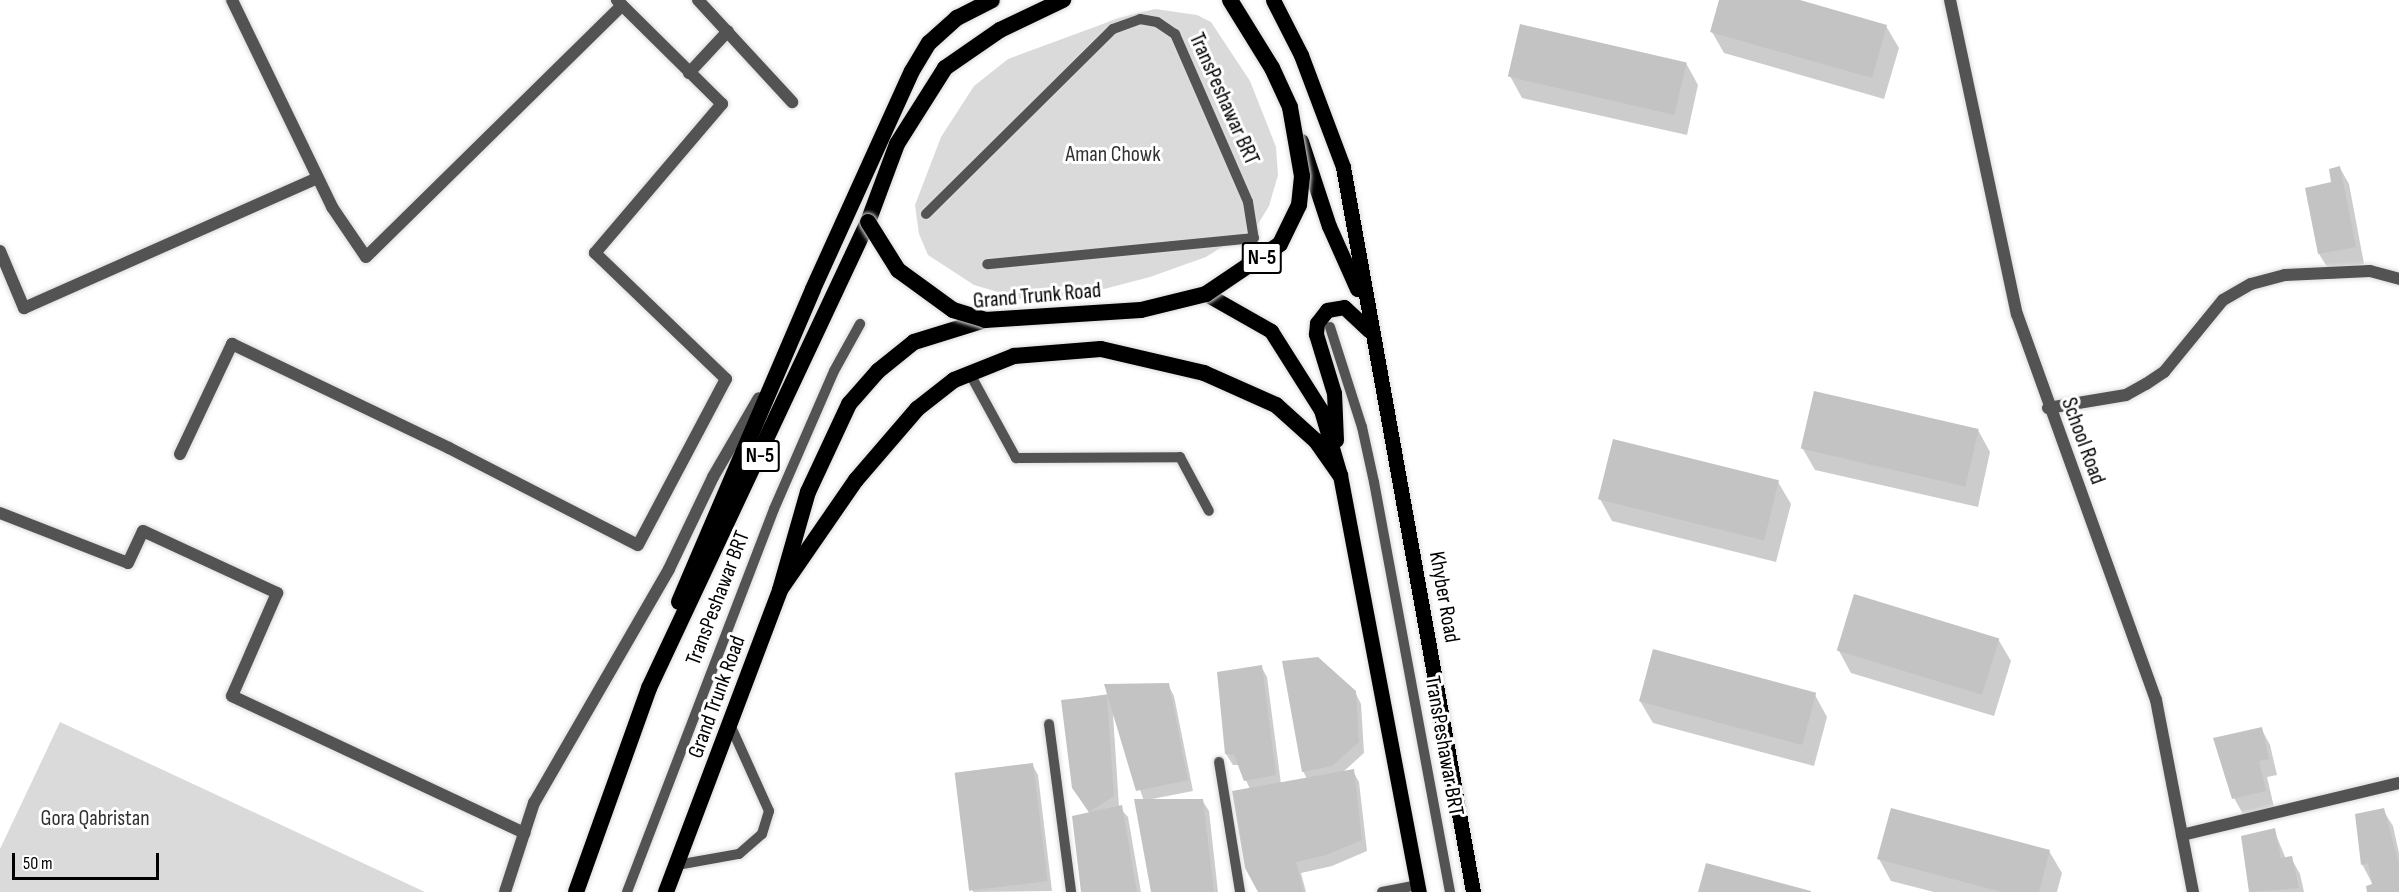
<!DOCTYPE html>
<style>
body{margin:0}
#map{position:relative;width:2399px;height:892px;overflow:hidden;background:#fff;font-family:"Sofia Sans Condensed",sans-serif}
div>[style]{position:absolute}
.green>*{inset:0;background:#dadada}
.shadow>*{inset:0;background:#0003}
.building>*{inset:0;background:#c3c3c3;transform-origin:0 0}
.roads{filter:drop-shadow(0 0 2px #dbdbdb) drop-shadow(0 0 2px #dbdbdb)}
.service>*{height:10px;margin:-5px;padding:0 5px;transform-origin:5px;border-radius:5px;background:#535353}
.minor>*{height:12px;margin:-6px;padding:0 6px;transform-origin:6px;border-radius:6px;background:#535353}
.primary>*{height:15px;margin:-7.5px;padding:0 7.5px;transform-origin:7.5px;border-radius:7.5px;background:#000}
.trunk>*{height:16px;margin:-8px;padding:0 8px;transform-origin:8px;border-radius:8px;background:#000}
.bridges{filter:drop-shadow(0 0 2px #dbdbdb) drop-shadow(0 0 2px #dbdbdb)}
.trunk-bridge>*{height:16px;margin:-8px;padding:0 8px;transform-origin:8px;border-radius:8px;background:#000}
span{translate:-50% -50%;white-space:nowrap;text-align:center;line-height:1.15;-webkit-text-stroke:6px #fff;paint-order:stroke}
.shield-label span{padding:2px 4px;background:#fff;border:2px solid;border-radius:4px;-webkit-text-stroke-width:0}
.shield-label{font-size:21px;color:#000;font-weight:700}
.street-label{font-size:22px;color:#000}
.park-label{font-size:22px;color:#313131}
.scale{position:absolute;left:12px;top:853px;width:147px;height:27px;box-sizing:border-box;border:3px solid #000;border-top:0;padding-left:8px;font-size:18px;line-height:21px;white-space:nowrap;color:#000;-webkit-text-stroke:4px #fff;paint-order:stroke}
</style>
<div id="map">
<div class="green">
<div style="clip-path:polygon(1155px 9px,1197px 15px,1211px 22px,1250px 81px,1276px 147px,1278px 175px,1269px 206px,1258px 224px,1206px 257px,1150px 277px,1062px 300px,1021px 299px,974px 285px,928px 255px,919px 234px,915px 205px,941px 137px,974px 86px,1008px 59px,1119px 18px)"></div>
<div style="clip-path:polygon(60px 722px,425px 892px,0 892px,0 849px)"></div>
</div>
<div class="shadow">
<div style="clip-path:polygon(1721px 0,1795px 0,1886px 26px,1899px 48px,1884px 99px,1724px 53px,1712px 32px)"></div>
<div style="clip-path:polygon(1686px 63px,1698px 85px,1687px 135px,1522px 98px,1510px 76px)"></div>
<div style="clip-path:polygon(2340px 168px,2349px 184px,2364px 264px,2329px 270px,2319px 254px,2333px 183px)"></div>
<div style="clip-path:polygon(1978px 430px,1990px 452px,1978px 507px,1815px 470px,1803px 449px)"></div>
<div style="clip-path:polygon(1778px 482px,1791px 504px,1776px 562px,1612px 521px,1600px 499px)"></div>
<div style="clip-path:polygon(1998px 639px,2011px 661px,1994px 716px,1851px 673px,1839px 651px)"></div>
<div style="clip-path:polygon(1261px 666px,1267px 677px,1281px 784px,1307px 779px,1303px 771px,1355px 692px,1361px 704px,1364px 753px,1342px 773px,1353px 771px,1359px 782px,1367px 851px,1332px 866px,1301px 873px,1306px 892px,1260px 892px,1250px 789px,1239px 765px,1233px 765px,1226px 754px)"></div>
<div style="clip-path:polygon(1168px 685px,1174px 696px,1193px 791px,1152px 799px,1202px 800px,1209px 811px,1218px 892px,1152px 892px,1144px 801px,1113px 714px,1119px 807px,1128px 817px,1141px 892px,1083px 892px,1090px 814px,1080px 799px,1062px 701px)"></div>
<div style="clip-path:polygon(1815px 695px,1827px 717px,1814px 766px,1653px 723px,1640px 701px)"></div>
<div style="clip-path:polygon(2261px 728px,2270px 745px,2277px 775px,2267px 777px,2274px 807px,2243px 814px,2234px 798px)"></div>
<div style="clip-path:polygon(1032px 764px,1038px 775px,1052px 891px,973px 892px,957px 773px)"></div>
<div style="clip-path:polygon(2383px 810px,2393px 826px,2399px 853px,2399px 892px,2368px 892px,2373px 885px,2362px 864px)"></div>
<div style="clip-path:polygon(2274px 830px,2286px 859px,2291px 858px,2300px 874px,2304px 892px,2251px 892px,2243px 837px)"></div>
<div style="clip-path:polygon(2049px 851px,2062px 873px,2057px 892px,1934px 892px,1891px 881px,1879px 859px)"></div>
</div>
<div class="building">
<div style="clip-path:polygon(1719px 0,1800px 0,1887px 25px,1872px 78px,1710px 32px)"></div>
<div style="left:1520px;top:24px;width:171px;height:54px;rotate:13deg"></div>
<div style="clip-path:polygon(2340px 166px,2356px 247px,2318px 254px,2305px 188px,2331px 182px,2329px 169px)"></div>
<div style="left:1814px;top:391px;width:169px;height:59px;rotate:13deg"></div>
<div style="left:1613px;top:439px;width:171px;height:62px;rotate:14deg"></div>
<div style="left:1854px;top:594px;width:152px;height:59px;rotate:17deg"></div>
<div style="left:1653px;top:649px;width:169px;height:54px;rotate:15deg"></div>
<div style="clip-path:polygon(1318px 657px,1356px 691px,1359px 742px,1332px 766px,1302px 772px,1282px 661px)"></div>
<div style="clip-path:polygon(1262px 665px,1276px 775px,1244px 781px,1234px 755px,1225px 754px,1217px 672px)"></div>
<div style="clip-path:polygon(1169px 683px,1188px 780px,1136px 791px,1104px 684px)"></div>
<div style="clip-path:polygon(1107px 695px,1114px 796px,1089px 812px,1072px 788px,1061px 700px)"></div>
<div style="clip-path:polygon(2262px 727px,2269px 759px,2259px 761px,2266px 791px,2232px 799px,2213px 738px)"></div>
<div style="left:1033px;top:763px;width:119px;height:79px;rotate:83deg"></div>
<div style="clip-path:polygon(1354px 769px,1362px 840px,1326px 855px,1296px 862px,1304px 892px,1258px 892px,1245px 868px,1232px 791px)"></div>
<div style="clip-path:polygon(1134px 799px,1203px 799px,1214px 892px,1151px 892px)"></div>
<div style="clip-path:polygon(1122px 805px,1137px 892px,1081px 892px,1072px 816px)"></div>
<div style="clip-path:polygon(1891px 808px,2050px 850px,2039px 892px,2002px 892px,1877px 859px)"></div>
<div style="clip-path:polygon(2384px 808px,2399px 864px,2399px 892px,2367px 892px,2366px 886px,2372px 884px,2368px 863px,2361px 865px,2355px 814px)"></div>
<div style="clip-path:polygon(2275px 828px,2281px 858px,2292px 856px,2299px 888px,2249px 892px,2241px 836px)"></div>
<div style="clip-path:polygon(1706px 863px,1811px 891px,1811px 892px,1698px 892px)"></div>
</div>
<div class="roads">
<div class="service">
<div style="left:926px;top:214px;width:263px;rotate:-44.7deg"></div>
<div style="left:1113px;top:29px;width:29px;rotate:-20deg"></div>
<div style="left:1140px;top:19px;width:17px;rotate:10deg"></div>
<div style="left:1157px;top:22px;width:22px;rotate:34deg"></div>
<div style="left:1175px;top:34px;width:183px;rotate:66.5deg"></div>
<div style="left:1248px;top:202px;width:36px;rotate:81deg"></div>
<div style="left:1254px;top:238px;width:268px;rotate:174.4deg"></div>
<div style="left:1330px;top:327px;width:105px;rotate:72.3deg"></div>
<div style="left:1362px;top:427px;width:56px;rotate:77.7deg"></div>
<div style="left:1374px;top:482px;width:417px;rotate:79.5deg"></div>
<div style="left:970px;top:374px;width:96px;rotate:61.3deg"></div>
<div style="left:1016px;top:458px;width:164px;rotate:-0.3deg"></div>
<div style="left:1180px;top:457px;width:61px;rotate:61.8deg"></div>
<div style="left:1049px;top:724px;width:169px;rotate:82.5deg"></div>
<div style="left:1219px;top:762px;width:132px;rotate:80.8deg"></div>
<div style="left:677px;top:865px;width:63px;rotate:-10.1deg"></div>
<div style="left:739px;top:854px;width:30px;rotate:-41deg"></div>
<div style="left:762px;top:834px;width:24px;rotate:-73deg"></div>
<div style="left:769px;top:811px;width:92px;rotate:-114.3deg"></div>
<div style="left:627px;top:892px;width:410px;rotate:-69deg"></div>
<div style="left:774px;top:509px;width:150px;rotate:-66.5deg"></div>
<div style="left:834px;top:371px;width:54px;rotate:-61deg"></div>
<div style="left:1382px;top:892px;width:37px;rotate:-11deg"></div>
</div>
<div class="minor">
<div style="left:232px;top:0;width:230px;rotate:64.2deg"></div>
<div style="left:332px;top:207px;width:60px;rotate:55.8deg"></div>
<div style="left:366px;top:257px;width:359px;rotate:-44.5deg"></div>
<div style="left:698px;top:0;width:139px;rotate:47.3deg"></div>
<div style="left:1950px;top:0;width:321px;rotate:78deg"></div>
<div style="left:2017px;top:314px;width:410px;rotate:70.2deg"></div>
<div style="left:2156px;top:700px;width:196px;rotate:79.1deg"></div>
<div style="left:689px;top:73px;width:57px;rotate:-47.1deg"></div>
<div style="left:0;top:251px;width:62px;rotate:67.2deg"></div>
<div style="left:24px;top:308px;width:321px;rotate:-23.9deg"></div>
<div style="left:2048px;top:408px;width:79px;rotate:-9.5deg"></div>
<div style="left:2126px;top:395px;width:23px;rotate:-29deg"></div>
<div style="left:2146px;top:384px;width:22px;rotate:-34deg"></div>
<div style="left:2164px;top:372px;width:93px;rotate:-50.7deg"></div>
<div style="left:2223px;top:300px;width:32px;rotate:-30deg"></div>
<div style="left:2251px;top:284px;width:35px;rotate:-15deg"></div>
<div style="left:2285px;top:275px;width:85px;rotate:-2.7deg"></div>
<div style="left:2370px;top:271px;width:30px;rotate:15deg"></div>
<div style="left:180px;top:454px;width:122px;rotate:-64.7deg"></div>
<div style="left:232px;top:344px;width:241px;rotate:25.6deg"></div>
<div style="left:449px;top:448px;width:212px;rotate:27.2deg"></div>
<div style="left:638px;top:545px;width:188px;rotate:-62.1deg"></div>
<div style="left:726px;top:379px;width:182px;rotate:-136.1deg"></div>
<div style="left:595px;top:253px;width:196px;rotate:-49.6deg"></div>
<div style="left:722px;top:104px;width:148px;rotate:-135.3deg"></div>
<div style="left:0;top:513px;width:137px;rotate:21.3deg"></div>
<div style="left:128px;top:563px;width:35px;rotate:-65deg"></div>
<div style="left:143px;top:531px;width:148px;rotate:24.8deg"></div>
<div style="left:277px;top:593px;width:112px;rotate:113.6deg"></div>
<div style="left:232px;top:696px;width:323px;rotate:25.1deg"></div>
<div style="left:2182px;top:835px;width:223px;rotate:-13.5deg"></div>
<div style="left:505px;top:892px;width:94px;rotate:-72deg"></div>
<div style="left:534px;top:803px;width:270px;rotate:-60deg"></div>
<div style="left:669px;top:569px;width:102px;rotate:-64.4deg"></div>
<div style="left:713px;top:477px;width:91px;rotate:-59.8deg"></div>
</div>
<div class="primary">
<div style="left:1273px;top:0;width:62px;rotate:63deg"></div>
<div style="left:1301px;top:55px;width:120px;rotate:69.4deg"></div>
<div style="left:1343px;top:167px;width:737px;rotate:79.83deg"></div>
<div style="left:1301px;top:141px;width:89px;rotate:71.8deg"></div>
<div style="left:1329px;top:226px;width:69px;rotate:66deg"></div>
<div style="left:1206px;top:294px;width:75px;rotate:29.6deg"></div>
<div style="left:1271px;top:331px;width:93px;rotate:57.7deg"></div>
<div style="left:1321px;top:410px;width:68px;rotate:73.7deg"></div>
<div style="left:1340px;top:475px;width:424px;rotate:79.3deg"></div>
<div style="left:1336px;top:440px;width:47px;rotate:-92.4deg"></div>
<div style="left:1334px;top:393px;width:62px;rotate:-107deg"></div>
<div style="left:1316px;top:334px;width:11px;rotate:-85deg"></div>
<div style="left:1317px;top:323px;width:16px;rotate:-52deg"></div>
<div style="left:1327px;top:310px;width:17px;rotate:-10deg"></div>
<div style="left:1344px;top:307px;width:34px;rotate:43deg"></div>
</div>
<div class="trunk">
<div style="left:780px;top:590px;width:134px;rotate:-55.4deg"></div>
<div style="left:856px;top:480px;width:94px;rotate:-49.3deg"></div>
<div style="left:917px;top:409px;width:47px;rotate:-38.1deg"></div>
<div style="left:954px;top:380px;width:65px;rotate:-21.8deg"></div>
<div style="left:1014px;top:356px;width:87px;rotate:-4.6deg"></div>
<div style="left:1101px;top:349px;width:106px;rotate:13.1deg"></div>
<div style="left:1204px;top:373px;width:79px;rotate:24deg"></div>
<div style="left:1276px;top:405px;width:54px;rotate:42deg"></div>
<div style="left:1316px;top:441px;width:42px;rotate:54.8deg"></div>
<div style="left:679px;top:602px;width:340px;rotate:-66.8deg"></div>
<div style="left:813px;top:289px;width:239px;rotate:-65.6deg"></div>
<div style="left:912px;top:71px;width:33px;rotate:-59deg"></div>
<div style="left:929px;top:43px;width:38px;rotate:-42deg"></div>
<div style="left:957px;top:18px;width:39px;rotate:-27deg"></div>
<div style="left:576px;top:892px;width:217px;rotate:-70.3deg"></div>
<div style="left:649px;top:688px;width:515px;rotate:-64.83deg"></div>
<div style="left:868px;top:222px;width:83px;rotate:-69.6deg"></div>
<div style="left:897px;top:144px;width:90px;rotate:-57.7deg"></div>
<div style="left:945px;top:68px;width:67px;rotate:-34.6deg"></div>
<div style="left:1000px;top:30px;width:70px;rotate:-25.5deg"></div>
<div style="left:666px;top:892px;width:323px;rotate:-69.3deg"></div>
<div style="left:780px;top:590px;width:102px;rotate:-74.1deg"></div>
<div style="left:808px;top:492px;width:97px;rotate:-65deg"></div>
<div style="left:849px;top:404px;width:44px;rotate:-48.7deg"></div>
<div style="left:878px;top:371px;width:46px;rotate:-38.9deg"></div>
<div style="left:914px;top:342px;width:74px;rotate:-17.2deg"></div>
</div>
</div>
<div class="bridges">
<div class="trunk-bridge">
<div style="left:868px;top:222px;width:57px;rotate:58deg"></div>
<div style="left:898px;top:270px;width:68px;rotate:36deg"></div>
<div style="left:953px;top:310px;width:34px;rotate:17deg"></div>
<div style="left:985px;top:320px;width:156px;rotate:-3.7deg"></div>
<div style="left:1141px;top:310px;width:67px;rotate:-13.8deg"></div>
<div style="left:1206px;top:294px;width:89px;rotate:-34deg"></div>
<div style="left:1280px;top:244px;width:43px;rotate:-64deg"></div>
<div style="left:1299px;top:205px;width:29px;rotate:-84deg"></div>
<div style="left:1302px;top:176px;width:70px;rotate:-99.9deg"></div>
<div style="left:1290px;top:107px;width:43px;rotate:-114.8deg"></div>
<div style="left:1272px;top:68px;width:80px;rotate:-121.7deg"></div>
</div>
</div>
<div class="shield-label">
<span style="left:1262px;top:258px">N-5</span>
<span style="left:760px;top:456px">N-5</span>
</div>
<div class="street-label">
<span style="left:1224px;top:99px;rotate:66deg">TransPeshawar BRT</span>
<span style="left:1037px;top:296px;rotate:-5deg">Grand Trunk Road</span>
<span style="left:2083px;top:441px;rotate:70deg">School Road</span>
<span style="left:1444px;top:597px;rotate:80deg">Khyber Road</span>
<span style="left:718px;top:598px;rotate:-69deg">TransPeshawar BRT</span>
<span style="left:717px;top:697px;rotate:-70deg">Grand Trunk Road</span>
<span style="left:1444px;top:746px;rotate:80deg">TransPeshawar BRT</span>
</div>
<div class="park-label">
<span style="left:1113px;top:155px">Aman Chowk</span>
<span style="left:95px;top:819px">Gora Qabristan</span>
</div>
<div class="scale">50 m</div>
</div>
